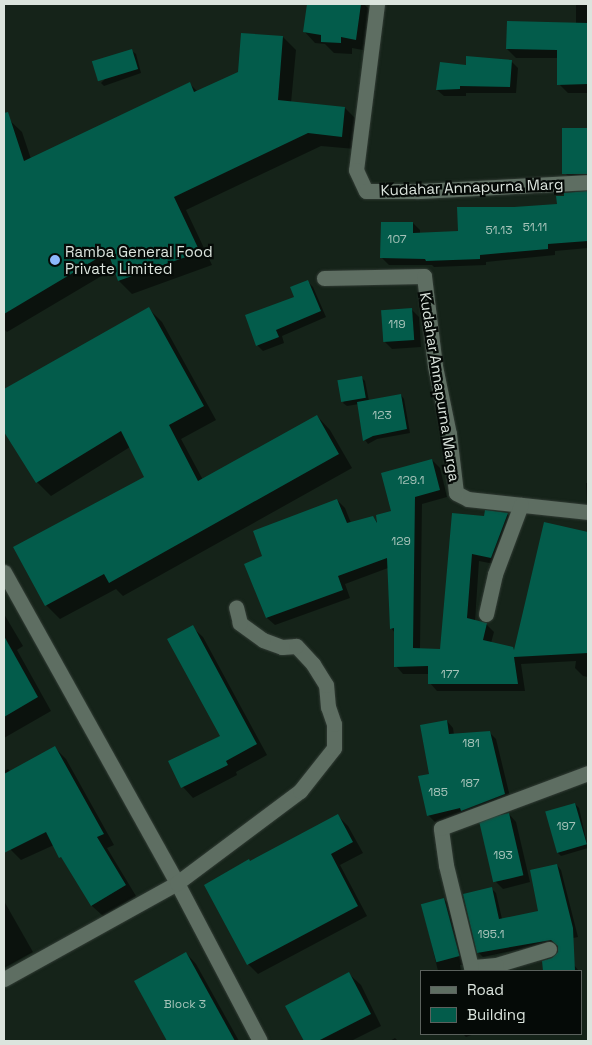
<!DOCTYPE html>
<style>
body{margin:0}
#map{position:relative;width:592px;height:1045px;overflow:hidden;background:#152319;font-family:"Space Grotesk",sans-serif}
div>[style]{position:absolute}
.shadow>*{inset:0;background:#0007}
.building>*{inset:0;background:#035c4b;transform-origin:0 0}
.roads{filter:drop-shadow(0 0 1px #323c35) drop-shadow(0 0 1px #323c35)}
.street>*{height:15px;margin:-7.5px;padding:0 7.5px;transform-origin:7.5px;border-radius:7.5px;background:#5e6e62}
.dots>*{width:14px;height:14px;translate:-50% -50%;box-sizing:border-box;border:2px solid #050a07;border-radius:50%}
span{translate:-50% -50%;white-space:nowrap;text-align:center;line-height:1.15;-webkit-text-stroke:4.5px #050a07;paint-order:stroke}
.number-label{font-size:12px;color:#a5c2b8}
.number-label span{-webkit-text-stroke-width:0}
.street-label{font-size:15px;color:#dbe4dd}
.poi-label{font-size:15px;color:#dbe4dd}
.left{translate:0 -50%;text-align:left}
.frame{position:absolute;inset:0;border:5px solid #dbe4dd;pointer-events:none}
.legend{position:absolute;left:420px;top:970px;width:162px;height:65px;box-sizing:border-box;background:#050a07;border:1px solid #5b615d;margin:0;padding:6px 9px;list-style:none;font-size:15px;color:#dbe4dd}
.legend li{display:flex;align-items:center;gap:10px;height:25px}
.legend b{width:25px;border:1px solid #5b615d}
</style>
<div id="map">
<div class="shadow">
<div style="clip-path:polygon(308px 4px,364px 4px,373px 13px,368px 51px,352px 48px,352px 54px,334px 53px,325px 44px,315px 43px,304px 31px)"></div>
<div style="clip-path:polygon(576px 4px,588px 4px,588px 93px,568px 93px,559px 84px,558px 58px,516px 58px,507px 49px,576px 24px)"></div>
<div style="clip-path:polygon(283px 37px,296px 50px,291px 103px,345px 108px,358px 121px,355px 149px,321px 146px,186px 210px,212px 265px,132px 294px,119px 281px,115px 268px,7px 332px,4px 329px,4px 115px,22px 132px,31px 159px,189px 83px,198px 92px,239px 73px)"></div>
<div style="clip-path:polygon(132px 51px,136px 54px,141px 73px,104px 86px,101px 83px)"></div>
<div style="clip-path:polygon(511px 61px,518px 68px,516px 93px,466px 93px,466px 96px,444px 96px,437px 90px,467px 67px)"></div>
<div style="clip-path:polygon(563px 129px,588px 129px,588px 181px,573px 181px,565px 173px)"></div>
<div style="clip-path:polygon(588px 192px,588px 248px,555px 251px,555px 255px,486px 262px,486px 265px,434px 267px,432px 265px,389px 265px,382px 258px,413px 223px,420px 230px,420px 234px,460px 232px,514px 209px,558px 205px,565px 194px)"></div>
<div style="clip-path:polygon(307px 281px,313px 287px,326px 317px,282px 336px,284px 343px,263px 351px,257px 345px)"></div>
<div style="clip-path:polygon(149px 309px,162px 322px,216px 420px,181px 439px,203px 480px,317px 416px,330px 430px,352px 468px,123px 596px,116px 589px,60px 619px,46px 605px,145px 477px,130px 447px,51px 496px,37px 482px,4px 427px,4px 391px)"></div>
<div style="clip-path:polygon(411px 309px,419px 317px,421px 347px,392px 349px,384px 341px)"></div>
<div style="clip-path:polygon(361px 377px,365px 381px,369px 401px,401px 395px,404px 399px,410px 433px,377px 439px,368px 444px,365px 440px,359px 404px,347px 406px,343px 403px)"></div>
<div style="clip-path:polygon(432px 460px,440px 468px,447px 497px,422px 504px,420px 649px,441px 650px,453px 514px,485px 518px,507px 514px,515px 521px,499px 565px,479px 561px,475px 621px,486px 624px,494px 632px,491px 643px,515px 650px,545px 524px,588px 533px,588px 677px,583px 676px,575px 668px,576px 661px,521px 664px,525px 691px,437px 691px,430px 683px,430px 674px,403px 674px,396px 666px,395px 633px,391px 628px,388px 568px,345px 584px,350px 598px,275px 625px,267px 618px,245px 564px,264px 557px,337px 500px,345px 508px,351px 523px,373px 517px,378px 523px,392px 512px)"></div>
<div style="clip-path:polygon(586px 483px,588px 483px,588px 503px,587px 502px)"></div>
<div style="clip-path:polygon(4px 614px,23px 646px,17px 650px,51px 711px,4px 738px)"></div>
<div style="clip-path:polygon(192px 627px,203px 637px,267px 755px,236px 772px,237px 775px,193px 798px,183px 787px,170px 762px,221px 736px)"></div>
<div style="clip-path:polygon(447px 721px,453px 728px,454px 735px,489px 732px,496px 739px,511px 801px,435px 822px,428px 815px,430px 775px)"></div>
<div style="clip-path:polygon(55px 748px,66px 759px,114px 845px,107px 848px,136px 896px,103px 916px,92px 906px,54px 845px,21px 860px,11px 850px,4px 836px,4px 771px,8px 769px,11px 772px)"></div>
<div style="clip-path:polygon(575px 804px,579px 808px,588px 848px,561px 856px,557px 852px)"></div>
<div style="clip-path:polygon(509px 814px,516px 822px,530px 882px,503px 889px,495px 881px)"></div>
<div style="clip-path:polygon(338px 816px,348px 826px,363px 853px,340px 865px,367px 916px,258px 974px,248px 964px,251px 862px)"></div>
<div style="clip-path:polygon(557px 865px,561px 870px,578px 937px,483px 957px,478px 952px,491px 888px,496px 893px,502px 919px,540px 912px)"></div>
<div style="clip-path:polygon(444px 899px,452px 907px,466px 964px,460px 965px,461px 971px,438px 971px,422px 904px)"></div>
<div style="clip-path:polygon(4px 901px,33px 952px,4px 968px)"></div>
<div style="clip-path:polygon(186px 953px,196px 964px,239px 1041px,168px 1041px,136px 981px)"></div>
<div style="clip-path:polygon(574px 965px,579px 971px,552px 971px)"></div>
<div style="clip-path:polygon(349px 974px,361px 985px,381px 1026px,351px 1041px,305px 1041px,287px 1006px)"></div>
<div style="clip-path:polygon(463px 1034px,474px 1034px,466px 1037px)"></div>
<div style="clip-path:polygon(395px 1038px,398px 1041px,390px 1041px)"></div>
</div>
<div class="building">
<div style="clip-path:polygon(307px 4px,361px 4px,356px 40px,341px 37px,341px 43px,321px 42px,321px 35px,303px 32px)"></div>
<div style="clip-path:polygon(507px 21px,588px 23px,588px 84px,557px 85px,557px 50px,506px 49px)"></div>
<div style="clip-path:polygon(241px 33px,283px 36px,278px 100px,345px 107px,342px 137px,308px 133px,174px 197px,200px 252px,118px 281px,108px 252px,4px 314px,4px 113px,8px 112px,24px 161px,190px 82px,194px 92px,238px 72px)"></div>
<div style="left:132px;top:49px;width:21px;height:42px;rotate:73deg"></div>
<div style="clip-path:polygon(466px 56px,512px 60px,510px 87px,460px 86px,460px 89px,436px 90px,440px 62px,466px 65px)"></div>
<div style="left:562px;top:128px;width:26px;height:46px"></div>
<div style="clip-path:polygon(588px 191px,588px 241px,548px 244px,548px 249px,480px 255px,480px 259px,426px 261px,425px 259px,380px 258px,381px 222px,413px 222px,413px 233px,458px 231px,457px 207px,514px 207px,557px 204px,556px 196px,564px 196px,564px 193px)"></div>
<div style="clip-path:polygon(308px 280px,321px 311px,276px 330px,279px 337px,256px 346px,245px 315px,294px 297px,290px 287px)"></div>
<div style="clip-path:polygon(149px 307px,204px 406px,169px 425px,198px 481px,317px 415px,339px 454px,109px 583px,104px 574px,45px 606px,13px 547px,144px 477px,121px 431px,36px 483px,4px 432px,4px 389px)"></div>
<div style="left:412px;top:308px;width:32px;height:31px;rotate:86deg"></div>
<div style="left:362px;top:376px;width:22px;height:25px;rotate:80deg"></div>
<div style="clip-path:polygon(401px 394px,407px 429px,373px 436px,363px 441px,357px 402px)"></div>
<div style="clip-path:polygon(432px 459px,440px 490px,415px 497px,413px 648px,440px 649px,452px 513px,484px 516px,485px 510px,508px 513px,491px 558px,472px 554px,467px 618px,487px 623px,483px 640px,513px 647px,514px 650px,544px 522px,588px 532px,588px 653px,514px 657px,518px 684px,428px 684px,428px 666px,394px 667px,394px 628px,390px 629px,387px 558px,338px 576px,343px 590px,266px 618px,244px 564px,262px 556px,253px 531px,337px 499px,347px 523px,373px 516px,377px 523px,376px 515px,391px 511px,381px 473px)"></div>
<div style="clip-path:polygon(193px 625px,257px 744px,226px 761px,228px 765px,181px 788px,168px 761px,220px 736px,167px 639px)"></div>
<div style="clip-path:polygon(4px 636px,38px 697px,4px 717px)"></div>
<div style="clip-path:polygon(447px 720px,449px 734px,490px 731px,505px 794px,461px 811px,460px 808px,427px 816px,418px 776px,429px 774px,420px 725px)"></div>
<div style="clip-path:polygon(55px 746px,104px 834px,97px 837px,126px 885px,91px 906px,61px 857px,59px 858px,46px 832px,4px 853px,4px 774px)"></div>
<div style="left:575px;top:803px;width:43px;height:31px;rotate:74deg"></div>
<div style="left:509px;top:813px;width:64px;height:31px;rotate:77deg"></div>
<div style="clip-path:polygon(338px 814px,353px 842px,331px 854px,358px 906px,247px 965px,204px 885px,249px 859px,250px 861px)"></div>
<div style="clip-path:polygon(557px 864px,573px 928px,575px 971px,543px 971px,542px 961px,552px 958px,558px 952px,558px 946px,551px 940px,477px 953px,463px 894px,492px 887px,499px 919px,538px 911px,530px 870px)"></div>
<div style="left:444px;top:898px;width:60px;height:24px;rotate:75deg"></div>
<div style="clip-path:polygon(186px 952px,235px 1041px,167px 1041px,134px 981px)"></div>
<div style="clip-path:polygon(349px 972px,371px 1014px,318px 1041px,304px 1041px,285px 1006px)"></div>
</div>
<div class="roads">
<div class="street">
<div style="left:377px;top:4px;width:167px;rotate:97.2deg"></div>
<div style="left:356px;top:170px;width:23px;rotate:65deg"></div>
<div style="left:366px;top:191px;width:52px"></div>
<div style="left:418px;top:191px;width:170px;rotate:-3deg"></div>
<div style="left:324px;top:278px;width:100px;rotate:-1.1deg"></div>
<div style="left:424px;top:276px;width:91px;rotate:83deg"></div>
<div style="left:435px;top:366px;width:69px;rotate:78.4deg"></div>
<div style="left:449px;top:434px;width:59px;rotate:83.2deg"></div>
<div style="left:456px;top:493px;width:13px;rotate:27deg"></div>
<div style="left:468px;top:499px;width:121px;rotate:6.2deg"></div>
<div style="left:4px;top:572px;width:356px;rotate:60.9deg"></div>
<div style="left:177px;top:883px;width:178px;rotate:62.3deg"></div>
<div style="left:486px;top:614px;width:41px;rotate:-77.3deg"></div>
<div style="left:495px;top:574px;width:74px;rotate:-69.4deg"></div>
<div style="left:549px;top:949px;width:55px;rotate:163.2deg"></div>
<div style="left:496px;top:965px;width:25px;rotate:175deg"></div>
<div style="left:471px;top:967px;width:105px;rotate:-103.8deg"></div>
<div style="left:446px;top:865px;width:37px;rotate:-98deg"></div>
<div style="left:441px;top:828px;width:157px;rotate:-20.5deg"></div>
<div style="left:4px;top:979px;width:198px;rotate:-29deg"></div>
<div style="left:177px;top:883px;width:154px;rotate:-36.8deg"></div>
<div style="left:300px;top:791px;width:55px;rotate:-51.7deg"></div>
<div style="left:334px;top:748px;width:24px;rotate:-90deg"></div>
<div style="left:334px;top:724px;width:18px;rotate:-109deg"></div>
<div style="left:328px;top:707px;width:22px;rotate:-95deg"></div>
<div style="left:326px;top:685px;width:25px;rotate:-122deg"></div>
<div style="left:313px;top:664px;width:25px;rotate:-133deg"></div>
<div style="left:296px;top:646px;width:14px;rotate:176deg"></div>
<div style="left:282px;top:647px;width:20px;rotate:-160deg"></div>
<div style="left:263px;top:640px;width:29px;rotate:-144deg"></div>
<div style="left:240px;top:623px;width:16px;rotate:-104deg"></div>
</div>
</div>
<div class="dots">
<div style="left:55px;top:260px;background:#8db9fc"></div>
</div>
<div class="number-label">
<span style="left:535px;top:228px">51.11</span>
<span style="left:499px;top:231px">51.13</span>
<span style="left:397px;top:240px">107</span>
<span style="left:397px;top:325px">119</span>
<span style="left:382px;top:416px">123</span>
<span style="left:411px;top:481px">129.1</span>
<span style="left:401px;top:542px">129</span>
<span style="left:450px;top:675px">177</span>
<span style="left:471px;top:744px">181</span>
<span style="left:470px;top:784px">187</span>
<span style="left:438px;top:793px">185</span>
<span style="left:566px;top:827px">197</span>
<span style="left:503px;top:856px">193</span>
<span style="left:491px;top:935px">195.1</span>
<span style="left:185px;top:1005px">Block 3</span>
</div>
<div class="street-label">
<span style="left:472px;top:187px;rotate:-2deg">Kudahar Annapurna Marg</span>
<span style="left:440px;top:387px;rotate:81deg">Kudahar Annapurna Marga</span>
</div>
<div class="poi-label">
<span class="left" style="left:65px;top:260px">Ramba General Food<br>Private Limited</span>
</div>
<div class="frame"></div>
<ul class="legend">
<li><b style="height:6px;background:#5e6e62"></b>Road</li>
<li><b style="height:14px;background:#035c4b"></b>Building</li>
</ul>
</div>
